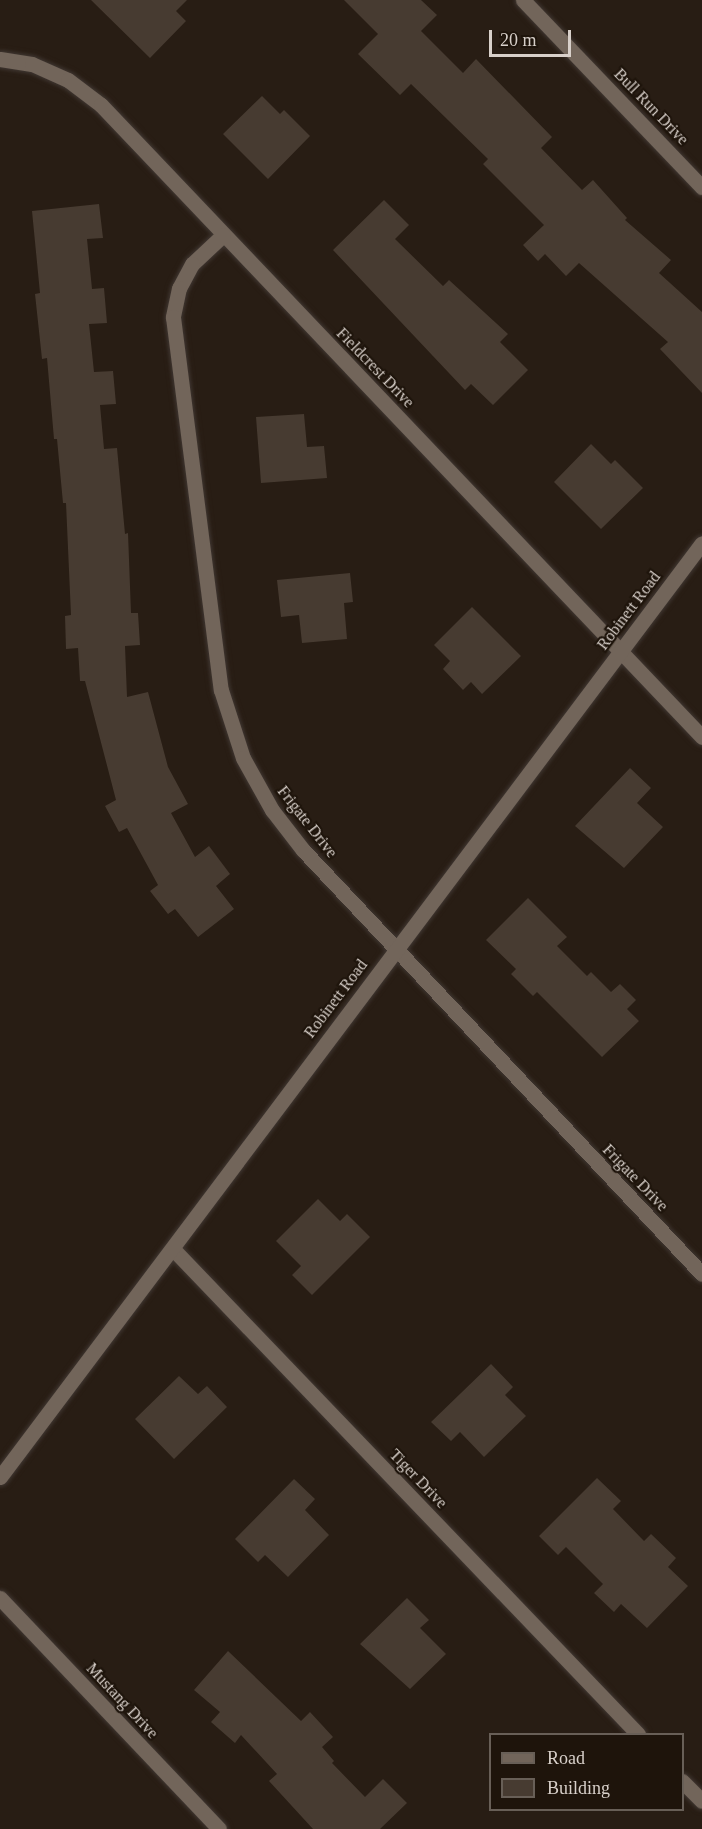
<!DOCTYPE html>
<style>
body{margin:0}
#map{position:relative;width:702px;height:1829px;overflow:hidden;background:#281d14;font-family:"Times New Roman",serif}
div>[style]{position:absolute}
.building>*{inset:0;background:#473b31}
.roads{filter:drop-shadow(0 0 2px #403732) drop-shadow(0 0 2px #403732)}
.minor>*{height:15px;margin:-7.5px;padding:0 7.5px;transform-origin:7.5px;border-radius:7.5px;background:#72655a}
.tertiary>*{height:15px;margin:-7.5px;padding:0 7.5px;transform-origin:7.5px;border-radius:7.5px;background:#72655a}
span{translate:-50% -50%;white-space:nowrap;text-align:center;line-height:1.15;-webkit-text-stroke:4.5px #1e140b;paint-order:stroke}
.street-label{font-size:16px;color:#d8d0ca}
.legend{position:absolute;left:489px;top:1733px;width:195px;height:78px;box-sizing:border-box;background:#1e140b;border:2px solid #685f57;margin:0;padding:8px 10px;list-style:none;font-size:18px;color:#d8d0ca}
.legend li{display:flex;align-items:center;gap:12px;height:30px}
.legend b{width:30px;border:2px solid #685f57}
.scale{position:absolute;left:489px;top:30px;width:82px;height:27px;box-sizing:border-box;border:3px solid #d8d0ca;border-top:0;padding-left:8px;font-size:18px;line-height:21px;white-space:nowrap;color:#d8d0ca;-webkit-text-stroke:4px #1e140b;paint-order:stroke}
</style>
<div id="map">
<div class="building">
<div style="clip-path:polygon(91px 0,187px 0,176px 11px,186px 21px,150px 58px)"></div>
<div style="clip-path:polygon(344px 0,421px 0,437px 15px,421px 31px,463px 73px,476px 59px,552px 137px,541px 148px,582px 190px,593px 180px,627px 218px,625px 220px,671px 260px,659px 273px,702px 312px,702px 393px,660px 349px,668px 342px,579px 263px,566px 276px,545px 254px,538px 261px,523px 245px,544px 225px,483px 164px,488px 159px,411px 84px,400px 95px,358px 54px,378px 34px)"></div>
<div style="clip-path:polygon(262px 96px,280px 114px,284px 110px,310px 136px,268px 179px,223px 134px)"></div>
<div style="clip-path:polygon(384px 200px,409px 225px,395px 239px,443px 286px,449px 280px,508px 334px,500px 342px,528px 370px,493px 405px,471px 384px,465px 390px,333px 250px)"></div>
<div style="clip-path:polygon(99px 204px,103px 238px,87px 239px,92px 289px,104px 288px,107px 323px,89px 324px,94px 372px,113px 371px,116px 404px,100px 405px,104px 449px,117px 448px,125px 534px,128px 533px,131px 613px,138px 613px,140px 645px,125px 646px,127px 697px,148px 692px,168px 767px,188px 804px,171px 813px,195px 857px,209px 846px,230px 874px,216px 886px,234px 909px,198px 937px,175px 909px,168px 914px,150px 891px,158px 885px,127px 828px,119px 832px,105px 806px,116px 800px,85px 681px,80px 681px,78px 648px,66px 649px,65px 616px,71px 615px,66px 503px,63px 503px,57px 439px,54px 439px,47px 358px,42px 359px,35px 294px,40px 293px,32px 211px)"></div>
<div style="clip-path:polygon(304px 414px,307px 447px,324px 446px,327px 478px,261px 483px,256px 417px)"></div>
<div style="clip-path:polygon(591px 444px,611px 464px,615px 460px,643px 488px,601px 529px,554px 482px)"></div>
<div style="clip-path:polygon(350px 573px,353px 602px,344px 603px,347px 639px,302px 643px,299px 615px,281px 617px,277px 580px)"></div>
<div style="clip-path:polygon(472px 607px,521px 656px,482px 694px,471px 682px,463px 690px,443px 669px,450px 661px,434px 645px)"></div>
<div style="clip-path:polygon(630px 768px,651px 788px,637px 803px,663px 827px,624px 868px,575px 826px)"></div>
<div style="clip-path:polygon(528px 898px,567px 937px,557px 946px,587px 976px,591px 972px,611px 992px,620px 984px,636px 1000px,627px 1009px,639px 1021px,602px 1057px,537px 992px,533px 996px,511px 974px,516px 969px,486px 940px)"></div>
<div style="clip-path:polygon(318px 1199px,340px 1221px,347px 1214px,370px 1237px,312px 1295px,292px 1275px,301px 1266px,276px 1241px)"></div>
<div style="clip-path:polygon(491px 1364px,513px 1387px,505px 1395px,526px 1416px,484px 1457px,460px 1432px,451px 1441px,431px 1422px)"></div>
<div style="clip-path:polygon(179px 1376px,198px 1394px,207px 1386px,227px 1407px,174px 1459px,135px 1419px)"></div>
<div style="clip-path:polygon(597px 1478px,621px 1501px,613px 1509px,644px 1541px,651px 1534px,676px 1558px,668px 1567px,688px 1586px,647px 1628px,621px 1604px,614px 1612px,594px 1593px,603px 1584px,566px 1547px,558px 1555px,539px 1536px)"></div>
<div style="clip-path:polygon(294px 1479px,315px 1499px,305px 1510px,329px 1535px,288px 1577px,265px 1555px,258px 1562px,235px 1539px)"></div>
<div style="clip-path:polygon(407px 1598px,429px 1620px,420px 1628px,446px 1654px,410px 1689px,360px 1644px)"></div>
<div style="clip-path:polygon(228px 1651px,301px 1721px,310px 1712px,333px 1737px,322px 1747px,334px 1761px,332px 1763px,365px 1797px,383px 1779px,407px 1803px,380px 1829px,313px 1829px,269px 1781px,277px 1774px,241px 1735px,235px 1743px,211px 1722px,220px 1712px,194px 1690px)"></div>
</div>
<div class="roads">
<div class="minor">
<div style="left:523px;top:0;width:259px;rotate:46.3deg"></div>
<div style="left:0;top:59px;width:32px;rotate:9deg"></div>
<div style="left:32px;top:64px;width:39px;rotate:24deg"></div>
<div style="left:68px;top:80px;width:41px;rotate:37.1deg"></div>
<div style="left:101px;top:105px;width:872px;rotate:46.44deg"></div>
<div style="left:223px;top:235px;width:42px;rotate:136.9deg"></div>
<div style="left:192px;top:264px;width:27px;rotate:118deg"></div>
<div style="left:179px;top:288px;width:30px;rotate:102deg"></div>
<div style="left:173px;top:317px;width:376px;rotate:82.7deg"></div>
<div style="left:221px;top:690px;width:71px;rotate:72.1deg"></div>
<div style="left:243px;top:758px;width:60px;rotate:60.9deg"></div>
<div style="left:272px;top:810px;width:51px;rotate:52.2deg"></div>
<div style="left:303px;top:850px;width:582px;rotate:46.74deg"></div>
<div style="left:173px;top:1249px;width:672px;rotate:46.21deg"></div>
<div style="left:0;top:1598px;width:318px;rotate:46.5deg"></div>
<div style="left:682px;top:1781px;width:28px;rotate:45deg"></div>
</div>
<div class="tertiary">
<div style="left:0;top:1477px;width:1168px;rotate:-53.07deg"></div>
</div>
</div>
<div class="street-label">
<span style="left:651px;top:107px;rotate:46deg">Bull Run Drive</span>
<span style="left:375px;top:368px;rotate:46deg">Fieldcrest Drive</span>
<span style="left:629px;top:611px;rotate:-53deg">Robinett Road</span>
<span style="left:307px;top:822px;rotate:52deg">Frigate Drive</span>
<span style="left:336px;top:999px;rotate:-53deg">Robinett Road</span>
<span style="left:635px;top:1178px;rotate:46deg">Frigate Drive</span>
<span style="left:418px;top:1479px;rotate:46deg">Tiger Drive</span>
<span style="left:122px;top:1701px;rotate:47deg">Mustang Drive</span>
</div>
<ul class="legend">
<li><b style="height:8px;background:#72655a"></b>Road</li>
<li><b style="height:16px;background:#473b31"></b>Building</li>
</ul>
<div class="scale">20 m</div>
</div>
